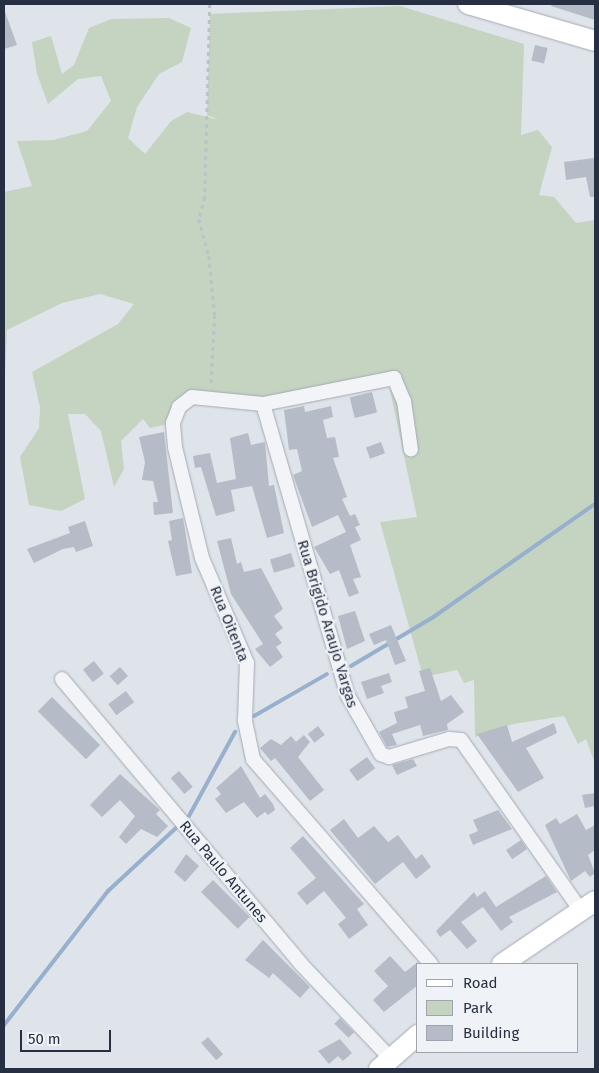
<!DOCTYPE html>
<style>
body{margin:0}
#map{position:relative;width:599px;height:1073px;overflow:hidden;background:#dfe3ea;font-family:"Fira Sans",sans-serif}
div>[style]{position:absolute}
.green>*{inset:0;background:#c4d4c0}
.stream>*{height:4px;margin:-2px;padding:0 2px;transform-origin:2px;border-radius:2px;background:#97b0cd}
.building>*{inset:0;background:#b6bcc7;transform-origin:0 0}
.path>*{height:2.5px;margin-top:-1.25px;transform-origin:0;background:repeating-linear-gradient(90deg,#bdc1c9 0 4px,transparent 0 8px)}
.roads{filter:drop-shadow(0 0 1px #a4aab4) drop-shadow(0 0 1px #a4aab4)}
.street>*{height:14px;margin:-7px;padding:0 7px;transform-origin:7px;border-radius:7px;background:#f2f4f8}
.secondary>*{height:20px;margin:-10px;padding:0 10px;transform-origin:10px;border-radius:10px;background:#fff}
span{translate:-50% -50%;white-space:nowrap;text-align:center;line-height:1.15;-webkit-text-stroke:4.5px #eff2f7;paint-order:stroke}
.street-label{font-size:15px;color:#273042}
.frame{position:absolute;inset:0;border:5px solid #273042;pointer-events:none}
.legend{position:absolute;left:416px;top:963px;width:162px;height:90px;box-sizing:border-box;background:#eff2f7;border:1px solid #9fa4af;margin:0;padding:6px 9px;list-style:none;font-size:15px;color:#273042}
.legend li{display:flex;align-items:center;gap:10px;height:25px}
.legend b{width:25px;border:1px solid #9fa4af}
.scale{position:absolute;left:20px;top:1030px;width:91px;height:22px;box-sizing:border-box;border:2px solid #273042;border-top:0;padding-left:6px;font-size:15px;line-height:18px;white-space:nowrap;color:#273042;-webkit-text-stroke:4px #eff2f7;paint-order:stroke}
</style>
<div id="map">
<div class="green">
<div style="clip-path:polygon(400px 6px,524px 44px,521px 135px,538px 130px,552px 147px,539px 195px,554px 197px,576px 223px,595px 220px,595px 764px,586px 739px,578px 744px,564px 716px,513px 724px,475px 737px,474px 680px,464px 683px,457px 670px,423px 677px,380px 522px,417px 517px,390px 390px,391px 375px,284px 398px,192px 397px,173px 423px,150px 428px,143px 419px,121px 441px,124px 469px,114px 487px,101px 431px,85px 414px,68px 414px,85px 499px,61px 511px,29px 505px,20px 457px,39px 428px,40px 407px,32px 372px,118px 324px,134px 304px,100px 294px,62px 303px,7px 330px,4px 398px,4px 192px,32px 186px,17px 141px,53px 140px,87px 131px,111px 101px,101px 76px,78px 79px,48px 104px,37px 74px,32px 42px,51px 36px,62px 74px,74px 65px,89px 28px,111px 19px,169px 18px,191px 28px,182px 62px,159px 74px,137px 107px,128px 138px,145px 154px,171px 121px,187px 112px,219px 120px,207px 115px,210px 14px)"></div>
</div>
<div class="stream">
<div style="left:351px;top:666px;width:94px;rotate:-30.7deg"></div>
<div style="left:432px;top:618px;width:199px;rotate:-35deg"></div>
<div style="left:254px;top:716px;width:84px;rotate:-29.9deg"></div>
<div style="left:189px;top:816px;width:96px;rotate:-61.3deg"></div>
<div style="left:4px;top:1025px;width:170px;rotate:-52.2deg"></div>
<div style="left:108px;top:891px;width:93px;rotate:-42.8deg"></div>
</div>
<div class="building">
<div style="clip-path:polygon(552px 4px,595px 4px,595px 20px,551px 6px)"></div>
<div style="clip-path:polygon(4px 9px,17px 45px,4px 49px)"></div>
<div style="left:535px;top:45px;width:13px;height:16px;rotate:13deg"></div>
<div style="clip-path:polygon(594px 158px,595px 197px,590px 197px,586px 177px,566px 180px,564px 162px)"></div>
<div style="left:372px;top:392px;width:21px;height:23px;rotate:76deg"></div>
<div style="clip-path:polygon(304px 406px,305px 412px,331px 406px,333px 417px,323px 420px,327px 438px,335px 437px,339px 457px,333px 458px,347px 497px,342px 499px,350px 516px,355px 514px,360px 525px,355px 527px,361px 540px,350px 545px,361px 577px,353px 579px,359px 593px,349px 597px,339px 570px,330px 574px,314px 547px,346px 532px,338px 515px,312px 527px,293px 475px,302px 471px,297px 449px,289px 450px,284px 410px)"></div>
<div style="clip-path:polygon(164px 432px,173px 513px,154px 515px,153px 502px,158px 502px,153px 481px,142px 480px,145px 462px,139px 437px)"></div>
<div style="clip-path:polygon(248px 433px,251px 445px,265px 442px,269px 486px,274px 485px,284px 533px,267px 538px,252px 486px,231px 490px,235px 511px,216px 516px,201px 467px,195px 468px,193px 456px,210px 453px,217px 483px,236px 479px,230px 438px)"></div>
<div style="left:381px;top:442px;width:12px;height:16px;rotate:70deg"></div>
<div style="clip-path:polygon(183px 518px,192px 573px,176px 576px,168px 541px,172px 540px,169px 521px)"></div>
<div style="clip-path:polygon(85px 521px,93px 546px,76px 552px,74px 547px,63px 549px,34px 563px,27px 549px,70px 533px,68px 527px)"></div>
<div style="clip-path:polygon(231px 538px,237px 564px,241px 562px,244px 572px,261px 568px,283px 609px,274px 616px,283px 628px,275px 634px,282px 643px,276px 647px,283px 657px,270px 667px,255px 649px,263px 644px,231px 594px,217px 541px)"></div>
<div style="left:291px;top:553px;width:14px;height:22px;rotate:73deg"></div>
<div style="clip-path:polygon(355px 611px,365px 641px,347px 649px,338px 616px)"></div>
<div style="clip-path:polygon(391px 625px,406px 661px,395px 665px,386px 640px,374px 645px,369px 634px)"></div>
<div style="left:94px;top:661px;width:16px;height:14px;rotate:52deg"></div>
<div style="left:120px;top:667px;width:12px;height:14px;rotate:48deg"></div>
<div style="clip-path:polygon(430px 668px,441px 701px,451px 695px,464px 712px,447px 724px,448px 730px,423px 736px,420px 725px,392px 734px,397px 745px,387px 747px,379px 732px,397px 723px,394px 712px,408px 708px,405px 697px,425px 691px,419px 671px)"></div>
<div style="clip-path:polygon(389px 673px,392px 682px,381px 686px,384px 693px,367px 699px,361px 682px)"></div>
<div style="left:126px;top:691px;width:14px;height:22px;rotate:54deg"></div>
<div style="left:52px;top:697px;width:68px;height:20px;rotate:45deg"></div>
<div style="clip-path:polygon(554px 723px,557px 733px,526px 748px,544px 778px,518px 792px,477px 734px,507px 725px,512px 742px)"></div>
<div style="left:318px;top:726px;width:11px;height:13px;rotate:52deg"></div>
<div style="clip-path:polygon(304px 735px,310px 742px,298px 757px,324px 790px,310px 801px,275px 758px,271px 761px,260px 748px,271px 739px,281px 745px,291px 736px,296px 742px)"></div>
<div style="left:367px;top:757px;width:14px;height:22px;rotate:54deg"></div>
<div style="clip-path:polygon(413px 759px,417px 766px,397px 775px,392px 765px)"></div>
<div style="clip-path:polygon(241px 766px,260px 798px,265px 794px,273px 804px,275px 810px,268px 815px,265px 812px,257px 818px,244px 802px,226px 813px,215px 799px,221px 794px,216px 788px)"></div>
<div style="left:179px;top:771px;width:21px;height:11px;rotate:49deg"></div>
<div style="clip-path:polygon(120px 774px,160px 810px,156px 814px,168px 826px,157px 837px,141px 829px,126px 844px,119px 837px,135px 816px,120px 800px,102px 817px,90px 805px)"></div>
<div style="clip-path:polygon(595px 793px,595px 806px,585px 808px,582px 795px)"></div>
<div style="clip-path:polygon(498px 810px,512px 829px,473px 845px,469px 835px,478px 831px,473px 820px)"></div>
<div style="clip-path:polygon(577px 814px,586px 830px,595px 825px,595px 850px,588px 855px,595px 873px,590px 877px,585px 871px,571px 881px,545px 825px,556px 818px,560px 824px)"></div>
<div style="clip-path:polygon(344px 819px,358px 838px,374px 826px,388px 842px,398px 835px,416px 859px,422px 854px,431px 867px,416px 879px,403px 862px,375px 884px,330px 830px)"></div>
<div style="clip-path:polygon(303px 836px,364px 904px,357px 909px,368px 925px,349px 939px,338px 924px,346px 918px,324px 891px,307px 905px,297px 893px,316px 878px,290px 848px)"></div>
<div style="left:521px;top:840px;width:11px;height:18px;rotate:56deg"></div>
<div style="clip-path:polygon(186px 854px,199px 866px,185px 882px,174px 872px)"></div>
<div style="clip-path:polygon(546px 876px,557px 892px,509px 917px,513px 922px,501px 931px,483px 907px,461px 922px,477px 941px,467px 949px,450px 930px,440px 937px,436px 931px,474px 892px,477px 897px,485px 891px,496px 907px)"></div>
<div style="left:213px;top:880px;width:52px;height:17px;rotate:45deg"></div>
<div style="clip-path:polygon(263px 940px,310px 987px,300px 998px,273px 973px,269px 978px,245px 960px)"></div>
<div style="clip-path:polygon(390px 956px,405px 972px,418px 962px,418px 985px,384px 1012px,373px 1000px,388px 986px,374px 971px)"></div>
<div style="left:340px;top:1018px;width:20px;height:8px;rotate:45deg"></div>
<div style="left:208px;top:1037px;width:23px;height:9px;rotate:49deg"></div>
<div style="clip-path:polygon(340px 1039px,352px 1053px,343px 1061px,338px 1056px,329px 1064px,318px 1051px)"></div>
</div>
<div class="path">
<div style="left:210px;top:4px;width:193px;rotate:91.5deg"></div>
<div style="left:205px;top:197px;width:23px;rotate:105deg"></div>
<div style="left:199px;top:219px;width:38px;rotate:75deg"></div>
<div style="left:209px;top:256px;width:59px;rotate:84.2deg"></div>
<div style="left:215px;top:315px;width:72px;rotate:93.2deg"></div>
</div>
<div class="roads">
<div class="street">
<div style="left:263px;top:404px;width:134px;rotate:-11.2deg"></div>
<div style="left:394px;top:378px;width:25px;rotate:67deg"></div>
<div style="left:404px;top:401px;width:49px;rotate:81.9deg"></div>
<div style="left:62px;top:679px;width:371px;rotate:50deg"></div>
<div style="left:300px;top:963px;width:132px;rotate:46.5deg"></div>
<div style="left:431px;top:964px;width:271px;rotate:-131deg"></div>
<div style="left:253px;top:759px;width:40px;rotate:-102deg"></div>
<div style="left:245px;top:720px;width:57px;rotate:-88deg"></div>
<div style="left:247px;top:663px;width:114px;rotate:-113.2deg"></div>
<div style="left:202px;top:558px;width:114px;rotate:-103.7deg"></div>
<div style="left:175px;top:447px;width:24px;rotate:-95deg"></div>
<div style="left:173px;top:423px;width:17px;rotate:-69deg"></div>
<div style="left:179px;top:407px;width:16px;rotate:-38deg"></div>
<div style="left:192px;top:397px;width:71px;rotate:5.6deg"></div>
<div style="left:263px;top:404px;width:304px;rotate:73.8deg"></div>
<div style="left:348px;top:696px;width:67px;rotate:60.4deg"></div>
<div style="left:381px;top:754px;width:9px;rotate:21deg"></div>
<div style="left:389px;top:757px;width:63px;rotate:-16.7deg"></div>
<div style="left:449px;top:739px;width:12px;rotate:5deg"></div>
<div style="left:461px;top:740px;width:209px;rotate:54.9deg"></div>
</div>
<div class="secondary">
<div style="left:468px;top:4px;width:132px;rotate:16.2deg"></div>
<div style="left:502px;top:964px;width:112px;rotate:-34.1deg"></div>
<div style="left:379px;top:1069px;width:52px;rotate:-41.1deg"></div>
</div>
</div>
<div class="street-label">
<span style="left:229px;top:624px;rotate:68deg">Rua Oitenta</span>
<span style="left:327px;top:624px;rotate:73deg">Rua Brigido Araujo Vargas</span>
<span style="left:223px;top:872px;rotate:50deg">Rua Paulo Antunes</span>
</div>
<div class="frame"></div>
<ul class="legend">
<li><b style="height:6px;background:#fff"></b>Road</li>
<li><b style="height:14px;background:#c4d4c0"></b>Park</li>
<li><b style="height:14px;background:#b6bcc7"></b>Building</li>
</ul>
<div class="scale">50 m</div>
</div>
